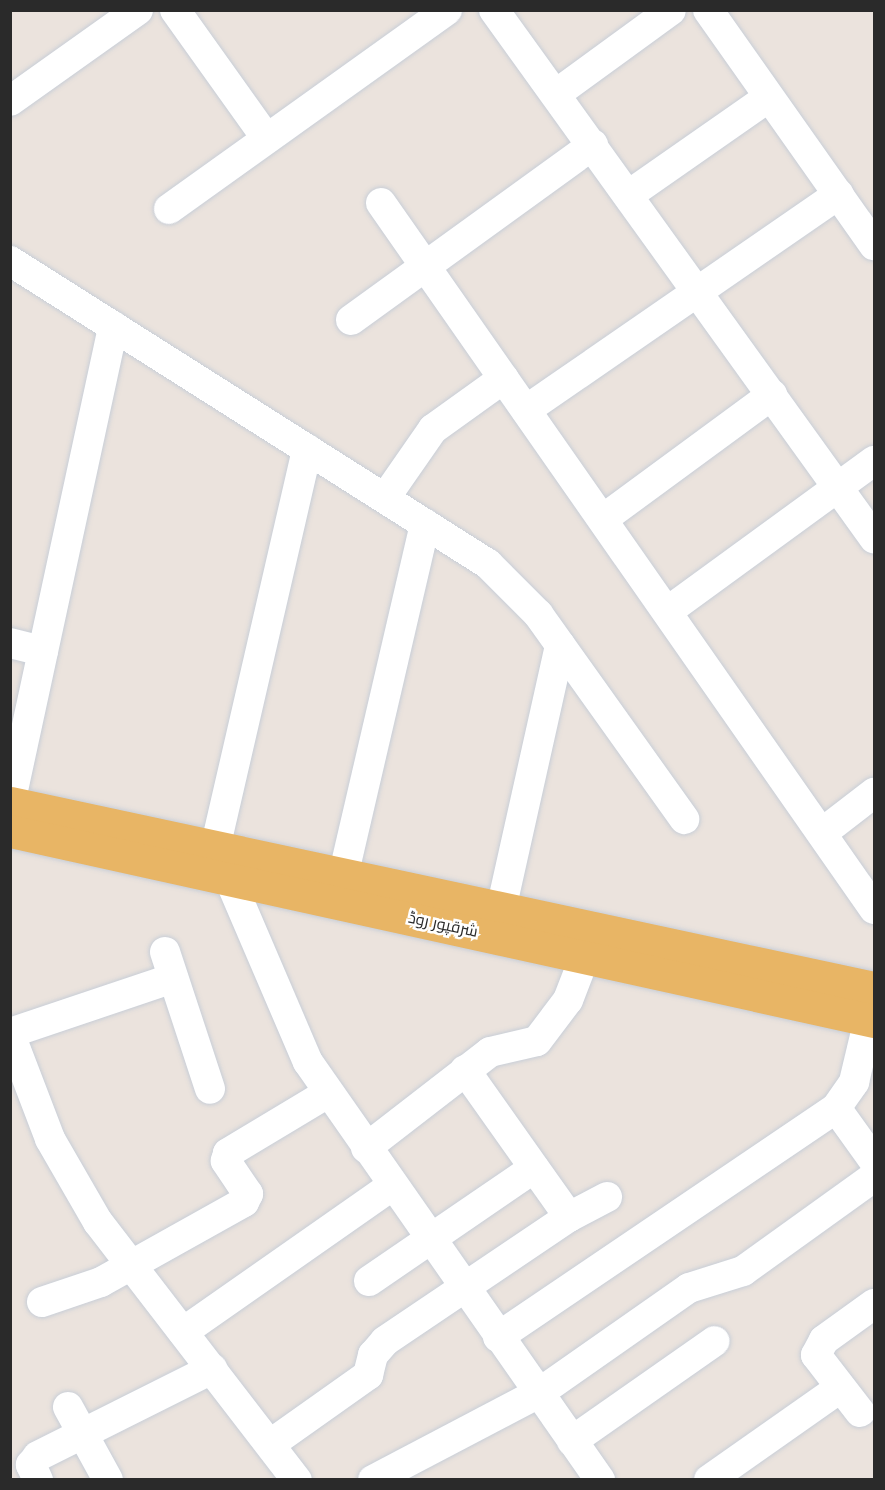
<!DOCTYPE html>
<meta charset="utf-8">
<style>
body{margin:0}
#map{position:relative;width:885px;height:1490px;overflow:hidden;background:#ebe3dd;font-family:Poppins,Cairo,sans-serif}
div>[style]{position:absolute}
.roads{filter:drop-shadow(0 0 2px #c8ced7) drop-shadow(0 0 2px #c8ced7)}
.minor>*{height:30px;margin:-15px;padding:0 15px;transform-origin:15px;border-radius:15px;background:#fff}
.major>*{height:33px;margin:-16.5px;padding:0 16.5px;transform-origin:16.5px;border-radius:16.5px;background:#e8b565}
span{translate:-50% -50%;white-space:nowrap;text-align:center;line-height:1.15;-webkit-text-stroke:5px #fff;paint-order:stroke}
.street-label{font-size:16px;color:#2a2a2a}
.frame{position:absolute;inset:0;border:12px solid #2a2a2a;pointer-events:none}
</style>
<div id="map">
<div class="roads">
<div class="minor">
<div style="left:175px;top:10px;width:158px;rotate:54.5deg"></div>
<div style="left:494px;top:10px;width:651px;rotate:54.26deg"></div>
<div style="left:708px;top:10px;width:288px;rotate:54.8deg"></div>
<div style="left:556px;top:94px;width:142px;rotate:-36.1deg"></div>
<div style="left:10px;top:101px;width:157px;rotate:-35.4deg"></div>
<div style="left:630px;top:194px;width:169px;rotate:-34.9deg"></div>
<div style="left:381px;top:203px;width:861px;rotate:55.07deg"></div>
<div style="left:169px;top:209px;width:342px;rotate:-35.6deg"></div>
<div style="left:10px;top:261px;width:566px;rotate:32.37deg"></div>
<div style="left:488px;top:564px;width:71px;rotate:45deg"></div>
<div style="left:538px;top:614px;width:252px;rotate:54.5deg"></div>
<div style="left:351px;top:320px;width:299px;rotate:-35.9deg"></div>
<div style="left:526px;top:410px;width:380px;rotate:-34.6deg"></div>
<div style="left:385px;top:498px;width:84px;rotate:-55.2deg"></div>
<div style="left:433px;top:429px;width:87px;rotate:-35.7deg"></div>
<div style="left:603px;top:519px;width:210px;rotate:-36.3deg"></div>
<div style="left:668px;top:611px;width:255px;rotate:-36.1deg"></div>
<div style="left:10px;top:643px;width:34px;rotate:14deg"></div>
<div style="left:10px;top:804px;width:489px;rotate:-77.8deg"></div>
<div style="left:822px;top:833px;width:66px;rotate:-37.6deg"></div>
<div style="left:210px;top:870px;width:432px;rotate:-77deg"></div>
<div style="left:229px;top:878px;width:200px;rotate:66.8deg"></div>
<div style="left:308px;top:1062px;width:510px;rotate:55.06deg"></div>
<div style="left:338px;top:898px;width:384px;rotate:-76.9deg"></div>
<div style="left:496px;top:932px;width:294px;rotate:-77.4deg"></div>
<div style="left:165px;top:952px;width:144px;rotate:71.8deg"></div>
<div style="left:10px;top:1033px;width:172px;rotate:-18.6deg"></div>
<div style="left:10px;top:1034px;width:112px;rotate:69.1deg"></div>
<div style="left:50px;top:1139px;width:96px;rotate:60deg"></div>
<div style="left:98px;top:1222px;width:326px;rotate:52.4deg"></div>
<div style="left:465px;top:1070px;width:180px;rotate:54.7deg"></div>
<div style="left:836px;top:1108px;width:65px;rotate:54.4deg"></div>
<div style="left:366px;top:1148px;width:157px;rotate:-37.7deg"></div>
<div style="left:490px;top:1052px;width:48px;rotate:-13.2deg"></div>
<div style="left:537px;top:1041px;width:51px;rotate:-52.9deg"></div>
<div style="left:568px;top:1000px;width:47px;rotate:-68.9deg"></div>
<div style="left:369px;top:1281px;width:200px;rotate:-34.4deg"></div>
<div style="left:42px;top:1302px;width:62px;rotate:-18.7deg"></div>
<div style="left:101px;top:1282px;width:164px;rotate:-29.2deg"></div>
<div style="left:244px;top:1202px;width:9px;rotate:-63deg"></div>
<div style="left:248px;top:1194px;width:40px;rotate:-124deg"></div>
<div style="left:226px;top:1161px;width:8px;rotate:-76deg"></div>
<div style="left:228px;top:1153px;width:117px;rotate:-31deg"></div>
<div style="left:183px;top:1332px;width:256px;rotate:-35deg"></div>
<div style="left:498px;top:1337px;width:408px;rotate:-34.1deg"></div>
<div style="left:836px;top:1108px;width:32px;rotate:-55deg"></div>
<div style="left:854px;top:1082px;width:65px;rotate:-76.6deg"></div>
<div style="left:68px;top:1407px;width:83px;rotate:61.3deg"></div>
<div style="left:860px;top:1412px;width:72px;rotate:-127.7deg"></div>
<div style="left:816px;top:1355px;width:17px;rotate:-62deg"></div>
<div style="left:824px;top:1340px;width:62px;rotate:-35.8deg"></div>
<div style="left:572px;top:1441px;width:174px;rotate:-35deg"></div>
<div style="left:272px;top:1443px;width:118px;rotate:-35.3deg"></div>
<div style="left:368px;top:1375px;width:21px;rotate:-76deg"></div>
<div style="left:373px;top:1355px;width:18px;rotate:-49deg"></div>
<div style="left:385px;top:1341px;width:222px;rotate:-34deg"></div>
<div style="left:569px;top:1217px;width:43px;rotate:-27.8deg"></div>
<div style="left:38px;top:1480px;width:17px;rotate:-115deg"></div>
<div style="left:31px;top:1465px;width:11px;rotate:-52deg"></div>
<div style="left:38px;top:1456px;width:195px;rotate:-26.6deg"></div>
<div style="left:373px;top:1480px;width:187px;rotate:-27.7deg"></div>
<div style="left:539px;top:1393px;width:183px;rotate:-35deg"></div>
<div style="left:689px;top:1288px;width:57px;rotate:-17.5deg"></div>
<div style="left:743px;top:1271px;width:161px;rotate:-35.7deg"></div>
<div style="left:709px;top:1480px;width:160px;rotate:-35.1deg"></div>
</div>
<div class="major">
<div style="left:10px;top:803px;width:884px;rotate:12.09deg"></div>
<div style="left:10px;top:831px;width:885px;rotate:12.4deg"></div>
</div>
</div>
<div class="street-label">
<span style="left:443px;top:925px;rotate:12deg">شرقپور روڈ</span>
</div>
<div class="frame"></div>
</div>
